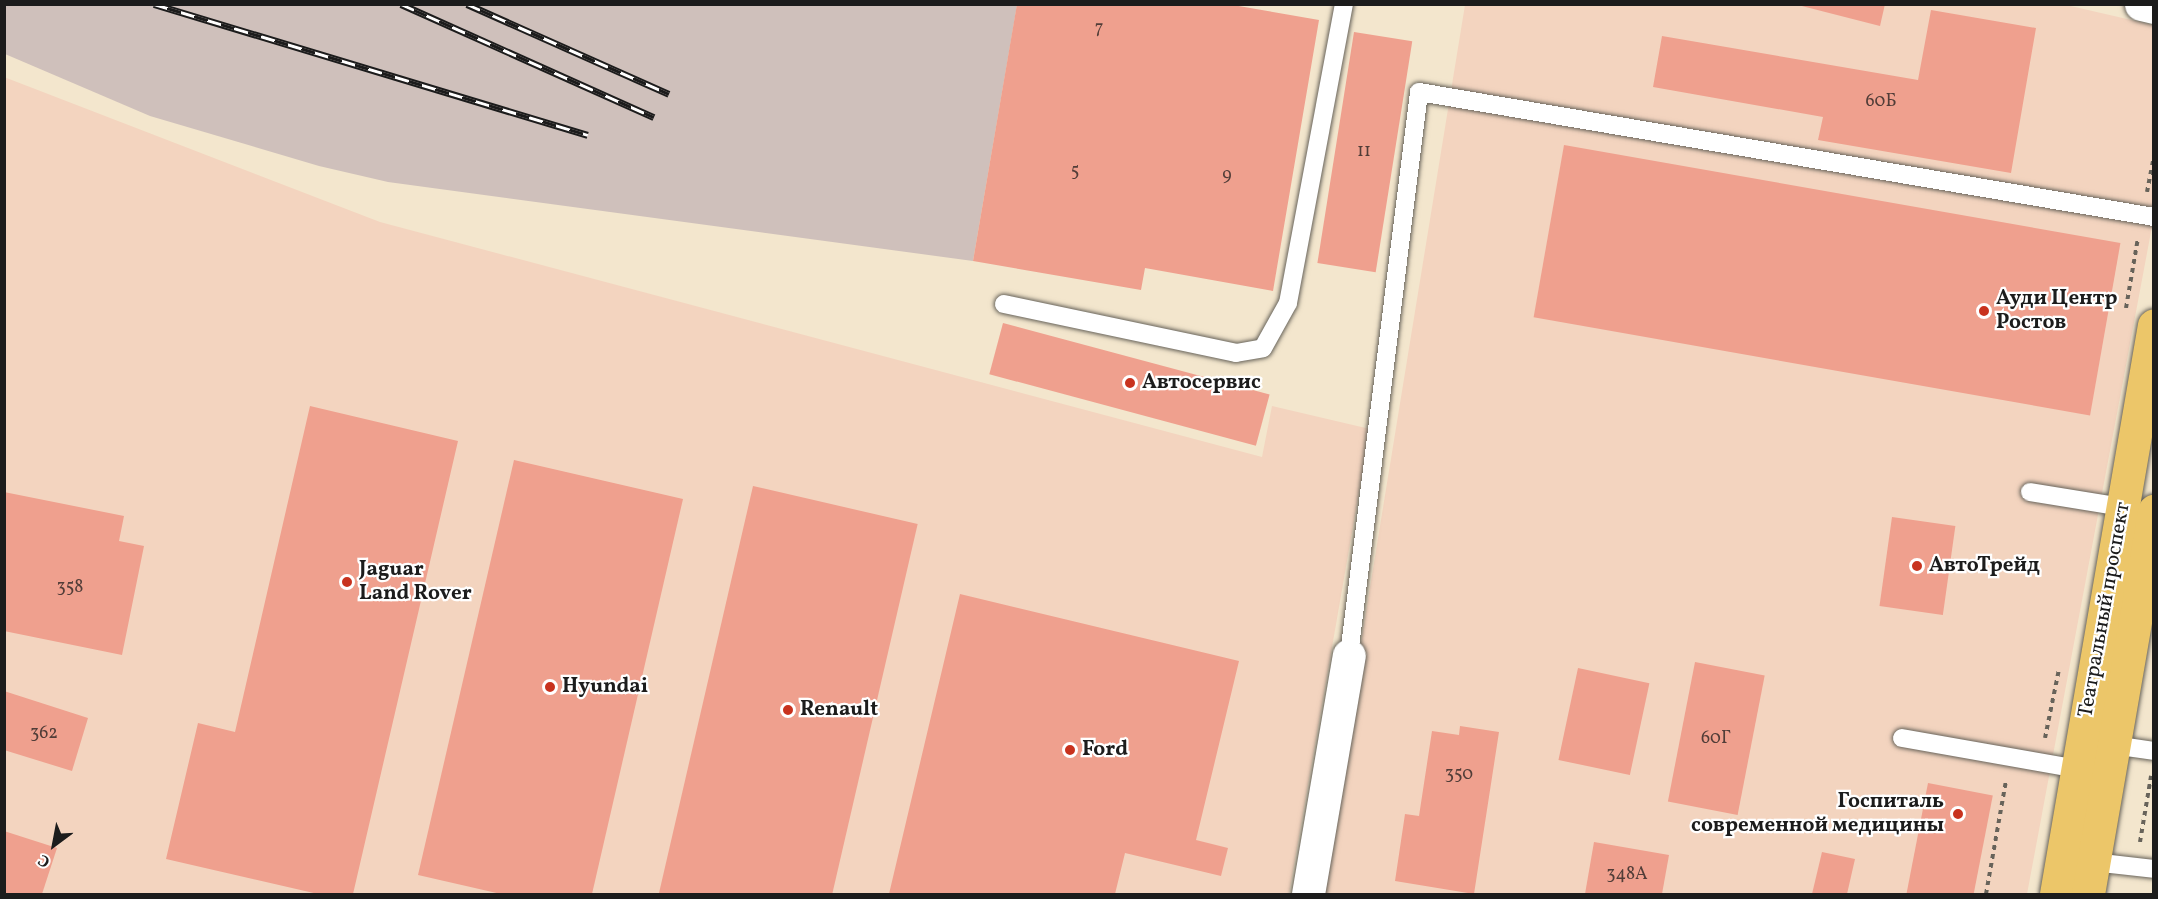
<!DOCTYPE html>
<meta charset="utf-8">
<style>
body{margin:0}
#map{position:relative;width:2158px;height:899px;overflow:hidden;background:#f3e6cd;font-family:Vollkorn,serif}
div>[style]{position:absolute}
.built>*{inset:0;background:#f3d4bf}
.industrial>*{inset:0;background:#cfc0bb}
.building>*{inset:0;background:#efa08e;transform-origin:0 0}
.path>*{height:4px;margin-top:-2px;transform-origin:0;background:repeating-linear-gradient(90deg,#67635a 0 4.5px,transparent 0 9px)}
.roads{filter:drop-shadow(0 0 2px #67635a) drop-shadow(0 0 2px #67635a)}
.lane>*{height:18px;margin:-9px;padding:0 9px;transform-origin:9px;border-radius:9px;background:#fff}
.street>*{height:33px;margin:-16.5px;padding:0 16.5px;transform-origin:16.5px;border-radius:16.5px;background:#fff}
.primary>*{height:33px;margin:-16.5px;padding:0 16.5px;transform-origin:16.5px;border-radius:16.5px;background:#ecc669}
.rail>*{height:7px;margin-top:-3.5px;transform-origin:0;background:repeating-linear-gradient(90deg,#fff 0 14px,#1c1c1c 0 28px);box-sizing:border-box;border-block:2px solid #1c1c1c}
.dots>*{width:16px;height:16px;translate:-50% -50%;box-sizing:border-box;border:3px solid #fff;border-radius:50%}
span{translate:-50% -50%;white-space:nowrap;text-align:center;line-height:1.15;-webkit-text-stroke:4.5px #fff;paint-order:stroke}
.number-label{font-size:18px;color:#513d38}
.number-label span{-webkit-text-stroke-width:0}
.poi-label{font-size:21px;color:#1c1c1c;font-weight:700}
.left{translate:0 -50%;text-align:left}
.right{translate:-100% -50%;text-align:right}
.street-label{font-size:21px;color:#1c1c1c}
.frame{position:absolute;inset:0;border:6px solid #1c1c1c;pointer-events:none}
.north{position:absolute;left:24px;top:815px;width:60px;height:60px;-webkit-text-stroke:4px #fff;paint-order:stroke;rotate:212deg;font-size:16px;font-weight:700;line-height:24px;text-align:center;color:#1c1c1c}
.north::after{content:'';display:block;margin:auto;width:21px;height:27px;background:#1c1c1c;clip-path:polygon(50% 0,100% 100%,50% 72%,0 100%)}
</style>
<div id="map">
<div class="built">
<div style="clip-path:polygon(2062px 4px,2153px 25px,2153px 221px,2027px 894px,1320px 894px,1465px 5px)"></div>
<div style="clip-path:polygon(4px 77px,380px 222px,1262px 457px,1272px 406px,1370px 429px,1289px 894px,5px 894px)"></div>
</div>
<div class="industrial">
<div style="clip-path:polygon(5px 4px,1017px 5px,973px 261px,388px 182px,319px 166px,150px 116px,5px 54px)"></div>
</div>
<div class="building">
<div style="clip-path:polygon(1017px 4px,1227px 4px,1319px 20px,1273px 291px,1145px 268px,1141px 290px,973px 261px)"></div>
<div style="clip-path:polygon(1794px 4px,1885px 4px,1880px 26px)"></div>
<div style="clip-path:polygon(1931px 10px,2036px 28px,2011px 173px,1818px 140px,1823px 117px,1653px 87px,1662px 36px,1918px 80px)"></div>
<div style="left:1354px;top:32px;width:59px;height:234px;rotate:9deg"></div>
<div style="left:1564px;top:145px;width:565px;height:175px;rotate:10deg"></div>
<div style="left:1003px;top:323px;width:276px;height:53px;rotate:15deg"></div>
<div style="clip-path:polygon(310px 406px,458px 441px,353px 894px,318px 894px,166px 859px,198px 723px,235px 732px)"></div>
<div style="clip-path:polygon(514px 460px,683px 499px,592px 894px,501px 894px,418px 875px)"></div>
<div style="left:753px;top:486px;width:169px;height:419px;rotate:13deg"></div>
<div style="clip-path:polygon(4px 492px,124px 516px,119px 541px,144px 546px,122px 655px,4px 631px)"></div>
<div style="left:1892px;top:517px;width:64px;height:90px;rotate:8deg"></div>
<div style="clip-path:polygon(960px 594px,1239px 661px,1196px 840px,1228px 848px,1221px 876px,1125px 853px,1115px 894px,889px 894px)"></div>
<div style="left:1695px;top:662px;width:71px;height:142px;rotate:11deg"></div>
<div style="left:1578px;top:668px;width:73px;height:94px;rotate:12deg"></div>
<div style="clip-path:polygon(4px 691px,88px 718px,72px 771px,4px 750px)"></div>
<div style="clip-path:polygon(1460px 726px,1499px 732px,1474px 894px,1395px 881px,1405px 814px,1419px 816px,1432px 731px,1459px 735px)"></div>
<div style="left:1928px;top:783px;width:66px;height:113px;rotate:11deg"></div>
<div style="clip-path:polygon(4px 831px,57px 848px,42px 894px,4px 894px)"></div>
<div style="clip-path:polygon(1594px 842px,1669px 855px,1662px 894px,1585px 894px)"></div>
<div style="clip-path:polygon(1822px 852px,1855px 859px,1847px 894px,1812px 894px)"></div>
</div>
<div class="path">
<div style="left:2147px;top:192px;width:37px;rotate:-79deg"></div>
<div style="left:2126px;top:308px;width:71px;rotate:-80.3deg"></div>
<div style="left:2045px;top:738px;width:70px;rotate:-78.5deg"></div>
<div style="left:2140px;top:842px;width:67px;rotate:-80.5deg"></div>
<div style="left:1986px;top:894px;width:115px;rotate:-80deg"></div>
</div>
<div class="roads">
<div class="lane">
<div style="left:1004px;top:304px;width:237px;rotate:11.9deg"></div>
<div style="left:1236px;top:353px;width:27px;rotate:-10deg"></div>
<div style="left:1263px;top:348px;width:51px;rotate:-60.9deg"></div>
<div style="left:1288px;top:303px;width:304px;rotate:-79.4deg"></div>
<div style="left:2030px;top:492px;width:93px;rotate:9.3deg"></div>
<div style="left:1349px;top:655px;width:567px;rotate:-82.91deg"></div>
<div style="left:1419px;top:92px;width:746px;rotate:9.65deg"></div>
<div style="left:1902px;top:738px;width:178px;rotate:10deg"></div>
<div style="left:2113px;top:745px;width:41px;rotate:8.3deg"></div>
<div style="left:2093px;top:862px;width:61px;rotate:6.5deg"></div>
</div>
<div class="street">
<div style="left:2141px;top:4px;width:13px;rotate:13deg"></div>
<div style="left:1308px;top:894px;width:242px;rotate:-80.3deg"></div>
</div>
<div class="primary">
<div style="left:2056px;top:894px;width:577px;rotate:-80.23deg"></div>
<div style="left:2088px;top:894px;width:389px;rotate:-80.2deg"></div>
</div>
</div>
<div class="rail">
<div style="left:154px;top:4px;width:453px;rotate:16.8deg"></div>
<div style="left:401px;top:4px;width:277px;rotate:24.1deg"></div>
<div style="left:467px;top:4px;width:221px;rotate:24deg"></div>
</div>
<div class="dots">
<div style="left:1984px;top:311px;background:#c8321e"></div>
<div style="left:1130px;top:383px;background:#c8321e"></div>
<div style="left:1917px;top:566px;background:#c8321e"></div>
<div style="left:347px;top:582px;background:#c8321e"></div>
<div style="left:550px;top:687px;background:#c8321e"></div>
<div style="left:788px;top:710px;background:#c8321e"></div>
<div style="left:1070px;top:750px;background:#c8321e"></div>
<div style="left:1958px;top:814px;background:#c8321e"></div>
</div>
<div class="number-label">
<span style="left:1099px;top:29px">7</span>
<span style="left:1881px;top:102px">60Б</span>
<span style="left:1364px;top:152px">11</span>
<span style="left:1075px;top:172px">5</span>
<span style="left:1227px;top:176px">9</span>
<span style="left:70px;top:588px">358</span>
<span style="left:44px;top:734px">362</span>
<span style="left:1716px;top:739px">60Г</span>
<span style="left:1459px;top:775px">350</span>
<span style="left:1627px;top:875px">348А</span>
</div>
<div class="poi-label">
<span class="left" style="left:1996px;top:311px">Ауди Центр<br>Ростов</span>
<span class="left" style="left:1142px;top:383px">Автосервис</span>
<span class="left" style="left:1929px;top:566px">АвтоТрейд</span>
<span class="left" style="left:359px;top:582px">Jaguar<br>Land Rover</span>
<span class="left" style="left:562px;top:687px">Hyundai</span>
<span class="left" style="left:800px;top:710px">Renault</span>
<span class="left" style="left:1082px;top:750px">Ford</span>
<span class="right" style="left:1944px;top:814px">Госпиталь<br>современной медицины</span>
</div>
<div class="street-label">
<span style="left:2105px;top:610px;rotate:-80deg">Театральный проспект</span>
</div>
<div class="frame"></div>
<div class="north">С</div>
</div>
